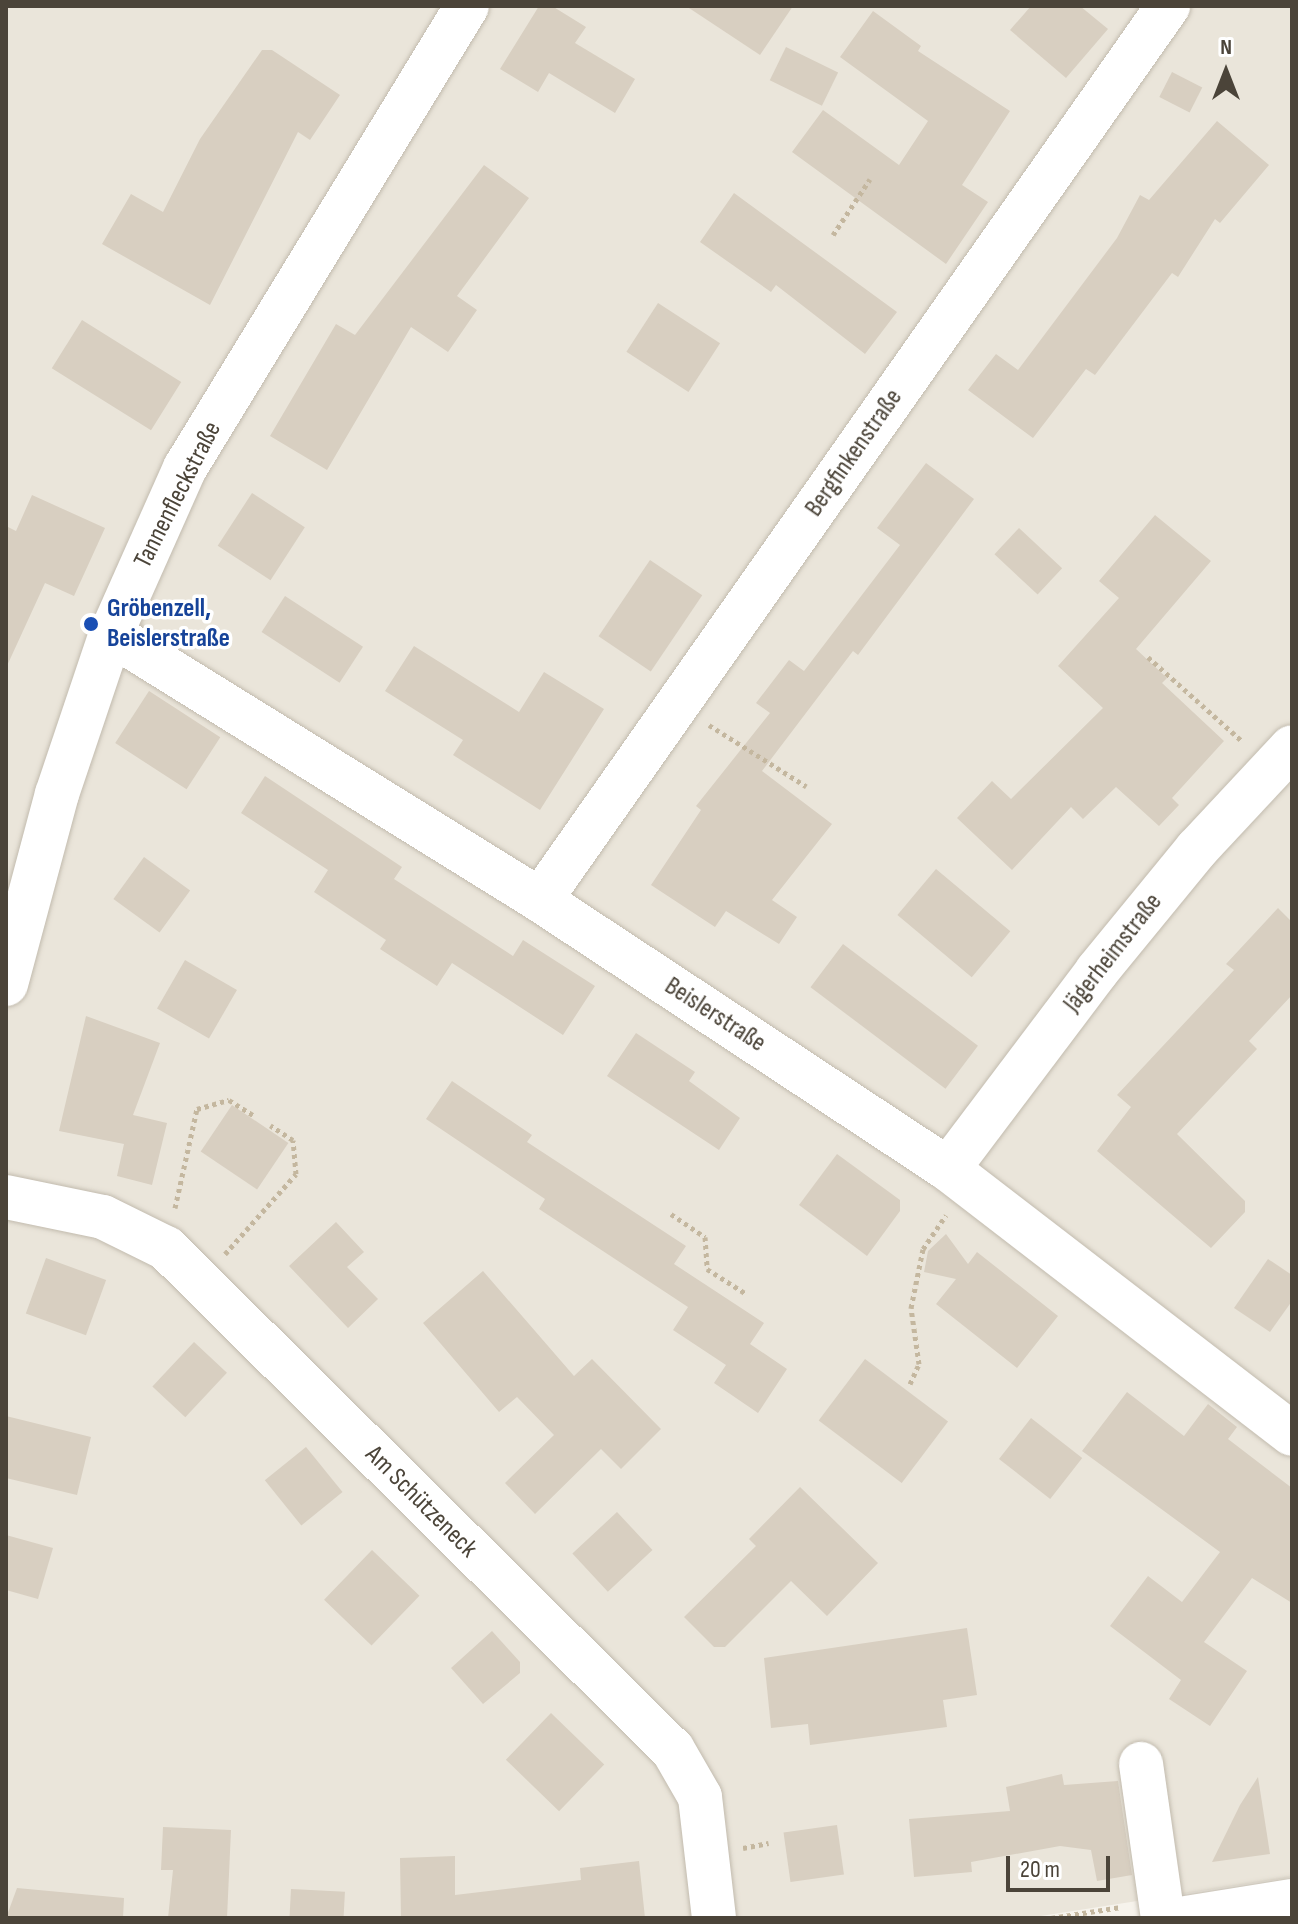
<!DOCTYPE html>
<meta charset="utf-8">
<style>
body{margin:0}
#map{position:relative;width:1298px;height:1924px;overflow:hidden;background:#f6f3ec;font-family:"Sofia Sans Condensed",sans-serif}
div>[style]{position:absolute}
.residential>*{inset:0;background:#eae5da}
.building>*{inset:0;background:#d8cfc1;transform-origin:0 0}
.path>*{height:5px;margin-top:-2.5px;transform-origin:0;background:repeating-linear-gradient(90deg,#c4b79f 0 4px,transparent 0 8px)}
.roads{filter:drop-shadow(0 0 2px #c2bbae) drop-shadow(0 0 2px #c2bbae)}
.minor>*{height:44px;margin:-22px;padding:0 22px;transform-origin:22px;border-radius:22px;background:#fff}
.dots>*{width:22px;height:22px;translate:-50% -50%;box-sizing:border-box;border:4px solid #fff;border-radius:50%}
span{translate:-50% -50%;white-space:nowrap;text-align:center;line-height:1.15;-webkit-text-stroke:7px #fff;paint-order:stroke}
.street-label{font-size:26px;color:#4b4439}
.transit-label{font-size:26px;color:#164399;font-weight:700}
.left{translate:0 -50%;text-align:left}
.frame{position:absolute;inset:0;border:8px solid #4b4439;pointer-events:none}
.north{position:absolute;left:1186px;top:32px;width:80px;height:80px;-webkit-text-stroke:6px #fff;paint-order:stroke;rotate:0deg;font-size:22px;font-weight:700;line-height:32px;text-align:center;color:#4b4439}
.north::after{content:'';display:block;margin:auto;width:28px;height:36px;background:#4b4439;clip-path:polygon(50% 0,100% 100%,50% 72%,0 100%)}
.scale{position:absolute;left:1006px;top:1856px;width:104px;height:36px;box-sizing:border-box;border:4px solid #4b4439;border-top:0;padding-left:10px;font-size:24px;line-height:28px;white-space:nowrap;color:#4b4439;-webkit-text-stroke:6px #fff;paint-order:stroke}
</style>
<div id="map">
<div class="residential">
<div style="clip-path:polygon(6px 6px,1292px 6px,1292px 1877px,1028px 1918px,6px 1918px)"></div>
</div>
<div class="building">
<div style="clip-path:polygon(539px 6px,552px 6px,586px 27px,575px 43px,635px 79px,615px 113px,549px 73px,538px 92px,500px 69px)"></div>
<div style="clip-path:polygon(686px 6px,793px 6px,760px 55px)"></div>
<div style="clip-path:polygon(1031px 6px,1080px 6px,1108px 29px,1066px 78px,1010px 30px)"></div>
<div style="clip-path:polygon(873px 11px,921px 46px,918px 51px,1010px 111px,962px 185px,988px 202px,946px 264px,792px 152px,823px 110px,899px 165px,928px 121px,840px 57px)"></div>
<div style="left:786px;top:47px;width:58px;height:37px;rotate:26deg"></div>
<div style="clip-path:polygon(262px 50px,272px 50px,340px 95px,310px 140px,298px 132px,210px 305px,102px 244px,131px 194px,163px 212px,200px 139px)"></div>
<div style="left:1172px;top:72px;width:34px;height:28px;rotate:27deg"></div>
<div style="clip-path:polygon(1217px 121px,1269px 165px,1220px 223px,1215px 219px,1178px 277px,1172px 273px,1095px 375px,1086px 369px,1033px 438px,968px 390px,996px 354px,1018px 370px,1117px 238px,1140px 195px,1149px 200px)"></div>
<div style="clip-path:polygon(484px 165px,529px 198px,457px 296px,477px 310px,448px 352px,411px 327px,327px 470px,270px 436px,336px 324px,355px 335px)"></div>
<div style="clip-path:polygon(734px 193px,897px 312px,865px 354px,776px 285px,771px 292px,700px 242px)"></div>
<div style="left:658px;top:303px;width:74px;height:58px;rotate:33deg"></div>
<div style="left:82px;top:320px;width:117px;height:57px;rotate:32deg"></div>
<div style="clip-path:polygon(926px 463px,974px 499px,858px 655px,853px 651px,762px 771px,832px 824px,772px 900px,797px 917px,779px 944px,726px 911px,715px 927px,651px 885px,701px 810px,696px 806px,770px 713px,756px 703px,789px 660px,804px 671px,900px 545px,877px 528px)"></div>
<div style="left:252px;top:493px;width:63px;height:63px;rotate:33deg"></div>
<div style="clip-path:polygon(32px 495px,105px 528px,74px 596px,45px 583px,6px 668px,6px 526px,16px 531px)"></div>
<div style="clip-path:polygon(1155px 515px,1211px 561px,1136px 649px,1167px 678px,1162px 683px,1224px 741px,1172px 798px,1179px 805px,1159px 826px,1116px 787px,1083px 819px,1071px 807px,1012px 870px,957px 818px,992px 781px,1011px 799px,1103px 708px,1058px 666px,1119px 598px,1099px 581px)"></div>
<div style="left:1019px;top:528px;width:59px;height:36px;rotate:43deg"></div>
<div style="left:650px;top:560px;width:63px;height:92px;rotate:34deg"></div>
<div style="left:285px;top:596px;width:93px;height:43px;rotate:33deg"></div>
<div style="clip-path:polygon(414px 646px,519px 712px,544px 672px,604px 709px,540px 810px,453px 755px,463px 740px,385px 691px)"></div>
<div style="left:149px;top:691px;width:85px;height:62px;rotate:33deg"></div>
<div style="clip-path:polygon(265px 776px,402px 867px,394px 879px,513px 956px,523px 940px,595px 986px,563px 1035px,452px 963px,437px 986px,380px 949px,386px 940px,314px 892px,328px 870px,241px 813px)"></div>
<div style="left:144px;top:857px;width:57px;height:52px;rotate:36deg"></div>
<div style="left:936px;top:869px;width:97px;height:60px;rotate:40deg"></div>
<div style="clip-path:polygon(1278px 908px,1292px 922px,1292px 995px,1249px 1041px,1257px 1049px,1177px 1134px,1245px 1201px,1245px 1212px,1211px 1248px,1097px 1151px,1131px 1107px,1117px 1095px,1234px 970px,1226px 964px)"></div>
<div style="left:843px;top:944px;width:169px;height:54px;rotate:37deg"></div>
<div style="left:185px;top:960px;width:60px;height:56px;rotate:30deg"></div>
<div style="clip-path:polygon(86px 1016px,160px 1043px,133px 1115px,167px 1123px,152px 1185px,117px 1176px,124px 1144px,59px 1131px)"></div>
<div style="clip-path:polygon(636px 1033px,695px 1072px,689px 1081px,740px 1118px,719px 1150px,607px 1076px)"></div>
<div style="clip-path:polygon(452px 1081px,532px 1135px,527px 1142px,686px 1246px,674px 1264px,764px 1323px,750px 1344px,787px 1369px,758px 1413px,714px 1383px,726px 1365px,673px 1330px,688px 1307px,539px 1209px,545px 1199px,426px 1119px)"></div>
<div style="left:232px;top:1105px;width:68px;height:56px;rotate:34deg"></div>
<div style="clip-path:polygon(837px 1154px,900px 1200px,900px 1211px,867px 1256px,799px 1205px)"></div>
<div style="clip-path:polygon(336px 1222px,364px 1252px,347px 1267px,378px 1299px,348px 1328px,289px 1266px)"></div>
<div style="clip-path:polygon(946px 1234px,968px 1264px,977px 1252px,1058px 1316px,1017px 1368px,936px 1304px,956px 1279px,924px 1272px,928px 1251px)"></div>
<div style="left:46px;top:1258px;width:64px;height:59px;rotate:20deg"></div>
<div style="clip-path:polygon(1268px 1259px,1292px 1275px,1292px 1301px,1270px 1332px,1234px 1308px)"></div>
<div style="clip-path:polygon(483px 1271px,574px 1376px,592px 1359px,661px 1429px,621px 1469px,601px 1449px,535px 1514px,505px 1483px,554px 1435px,517px 1397px,499px 1412px,423px 1323px)"></div>
<div style="left:194px;top:1342px;width:45px;height:61px;rotate:43deg"></div>
<div style="left:865px;top:1359px;width:104px;height:77px;rotate:37deg"></div>
<div style="clip-path:polygon(1127px 1392px,1184px 1436px,1208px 1404px,1237px 1427px,1228px 1439px,1292px 1488px,1292px 1603px,1252px 1578px,1204px 1642px,1247px 1671px,1210px 1726px,1169px 1699px,1181px 1680px,1110px 1626px,1148px 1576px,1182px 1602px,1220px 1552px,1082px 1451px)"></div>
<div style="clip-path:polygon(6px 1416px,91px 1437px,77px 1495px,6px 1478px)"></div>
<div style="left:1031px;top:1418px;width:65px;height:52px;rotate:38deg"></div>
<div style="left:306px;top:1447px;width:58px;height:53px;rotate:51deg"></div>
<div style="clip-path:polygon(800px 1487px,878px 1563px,827px 1616px,791px 1581px,725px 1647px,714px 1647px,684px 1617px,756px 1546px,749px 1539px)"></div>
<div style="left:617px;top:1512px;width:52px;height:61px;rotate:47deg"></div>
<div style="clip-path:polygon(6px 1535px,53px 1548px,38px 1599px,6px 1590px)"></div>
<div style="left:372px;top:1550px;width:66px;height:69px;rotate:44deg"></div>
<div style="clip-path:polygon(967px 1628px,977px 1695px,943px 1700px,947px 1727px,810px 1745px,808px 1724px,771px 1728px,764px 1658px)"></div>
<div style="clip-path:polygon(492px 1631px,520px 1662px,520px 1673px,483px 1704px,451px 1668px)"></div>
<div style="left:551px;top:1713px;width:74px;height:65px;rotate:44deg"></div>
<div style="clip-path:polygon(1062px 1774px,1064px 1785px,1118px 1781px,1132px 1875px,1097px 1881px,1091px 1850px,1060px 1846px,971px 1862px,972px 1872px,914px 1877px,909px 1819px,1010px 1811px,1006px 1787px)"></div>
<div style="clip-path:polygon(1258px 1777px,1270px 1854px,1212px 1862px,1240px 1805px)"></div>
<div style="left:837px;top:1825px;width:50px;height:54px;rotate:82deg"></div>
<div style="clip-path:polygon(163px 1827px,231px 1830px,227px 1918px,168px 1918px,173px 1870px,161px 1870px)"></div>
<div style="clip-path:polygon(455px 1856px,455px 1895px,581px 1880px,580px 1868px,639px 1861px,645px 1918px,401px 1918px,400px 1858px)"></div>
<div style="clip-path:polygon(17px 1888px,124px 1898px,123px 1918px,6px 1918px)"></div>
<div style="left:291px;top:1889px;width:54px;height:29px;rotate:3deg"></div>
</div>
<div class="path">
<div style="left:833px;top:235px;width:67px;rotate:-56.5deg"></div>
<div style="left:1148px;top:657px;width:127px;rotate:41.8deg"></div>
<div style="left:709px;top:725px;width:115px;rotate:32.2deg"></div>
<div style="left:175px;top:1208px;width:101px;rotate:-77.5deg"></div>
<div style="left:197px;top:1109px;width:33px;rotate:-16deg"></div>
<div style="left:229px;top:1100px;width:28px;rotate:32deg"></div>
<div style="left:671px;top:1214px;width:41px;rotate:34.1deg"></div>
<div style="left:705px;top:1237px;width:32px;rotate:86deg"></div>
<div style="left:707px;top:1269px;width:45px;rotate:32.3deg"></div>
<div style="left:225px;top:1254px;width:107px;rotate:-48.4deg"></div>
<div style="left:296px;top:1174px;width:34px;rotate:-95deg"></div>
<div style="left:293px;top:1140px;width:27px;rotate:-147deg"></div>
<div style="left:910px;top:1384px;width:22px;rotate:-66deg"></div>
<div style="left:919px;top:1364px;width:57px;rotate:-98.1deg"></div>
<div style="left:911px;top:1308px;width:60px;rotate:-78.5deg"></div>
<div style="left:923px;top:1249px;width:41px;rotate:-55.9deg"></div>
<div style="left:743px;top:1848px;width:26px;rotate:-11deg"></div>
<div style="left:1051px;top:1918px;width:71px;rotate:-8.9deg"></div>
</div>
<div class="roads">
<div class="minor">
<div style="left:111px;top:634px;width:505px;rotate:31.8deg"></div>
<div style="left:540px;top:900px;width:489px;rotate:33.4deg"></div>
<div style="left:948px;top:1169px;width:434px;rotate:37.6deg"></div>
<div style="left:540px;top:900px;width:1093px;rotate:-54.91deg"></div>
<div style="left:6px;top:984px;width:197px;rotate:-75deg"></div>
<div style="left:57px;top:794px;width:169px;rotate:-71.4deg"></div>
<div style="left:111px;top:634px;width:182px;rotate:-66deg"></div>
<div style="left:185px;top:468px;width:541px;rotate:-58.6deg"></div>
<div style="left:948px;top:1169px;width:248px;rotate:-53deg"></div>
<div style="left:1097px;top:971px;width:158px;rotate:-50.7deg"></div>
<div style="left:1197px;top:849px;width:139px;rotate:-47deg"></div>
<div style="left:6px;top:1197px;width:99px;rotate:11.7deg"></div>
<div style="left:103px;top:1217px;width:70px;rotate:26.2deg"></div>
<div style="left:166px;top:1248px;width:713px;rotate:44.72deg"></div>
<div style="left:673px;top:1750px;width:54px;rotate:60.1deg"></div>
<div style="left:700px;top:1797px;width:122px;rotate:83.4deg"></div>
<div style="left:1141px;top:1764px;width:156px;rotate:81.9deg"></div>
<div style="left:1186px;top:1918px;width:107px;rotate:-9.1deg"></div>
</div>
</div>
<div class="dots">
<div style="left:91px;top:624px;background:#1a4fb4"></div>
</div>
<div class="street-label">
<span style="left:854px;top:453px;rotate:-55deg">Bergfinkenstraße</span>
<span style="left:178px;top:495px;rotate:-63deg">Tannenfleckstraße</span>
<span style="left:1113px;top:953px;rotate:-52deg">Jägerheimstraße</span>
<span style="left:715px;top:1015px;rotate:33deg">Beislerstraße</span>
<span style="left:421px;top:1502px;rotate:45deg">Am Schützeneck</span>
</div>
<div class="transit-label">
<span class="left" style="left:107px;top:624px">Gröbenzell,<br>Beislerstraße</span>
</div>
<div class="frame"></div>
<div class="north">N</div>
<div class="scale">20 m</div>
</div>
